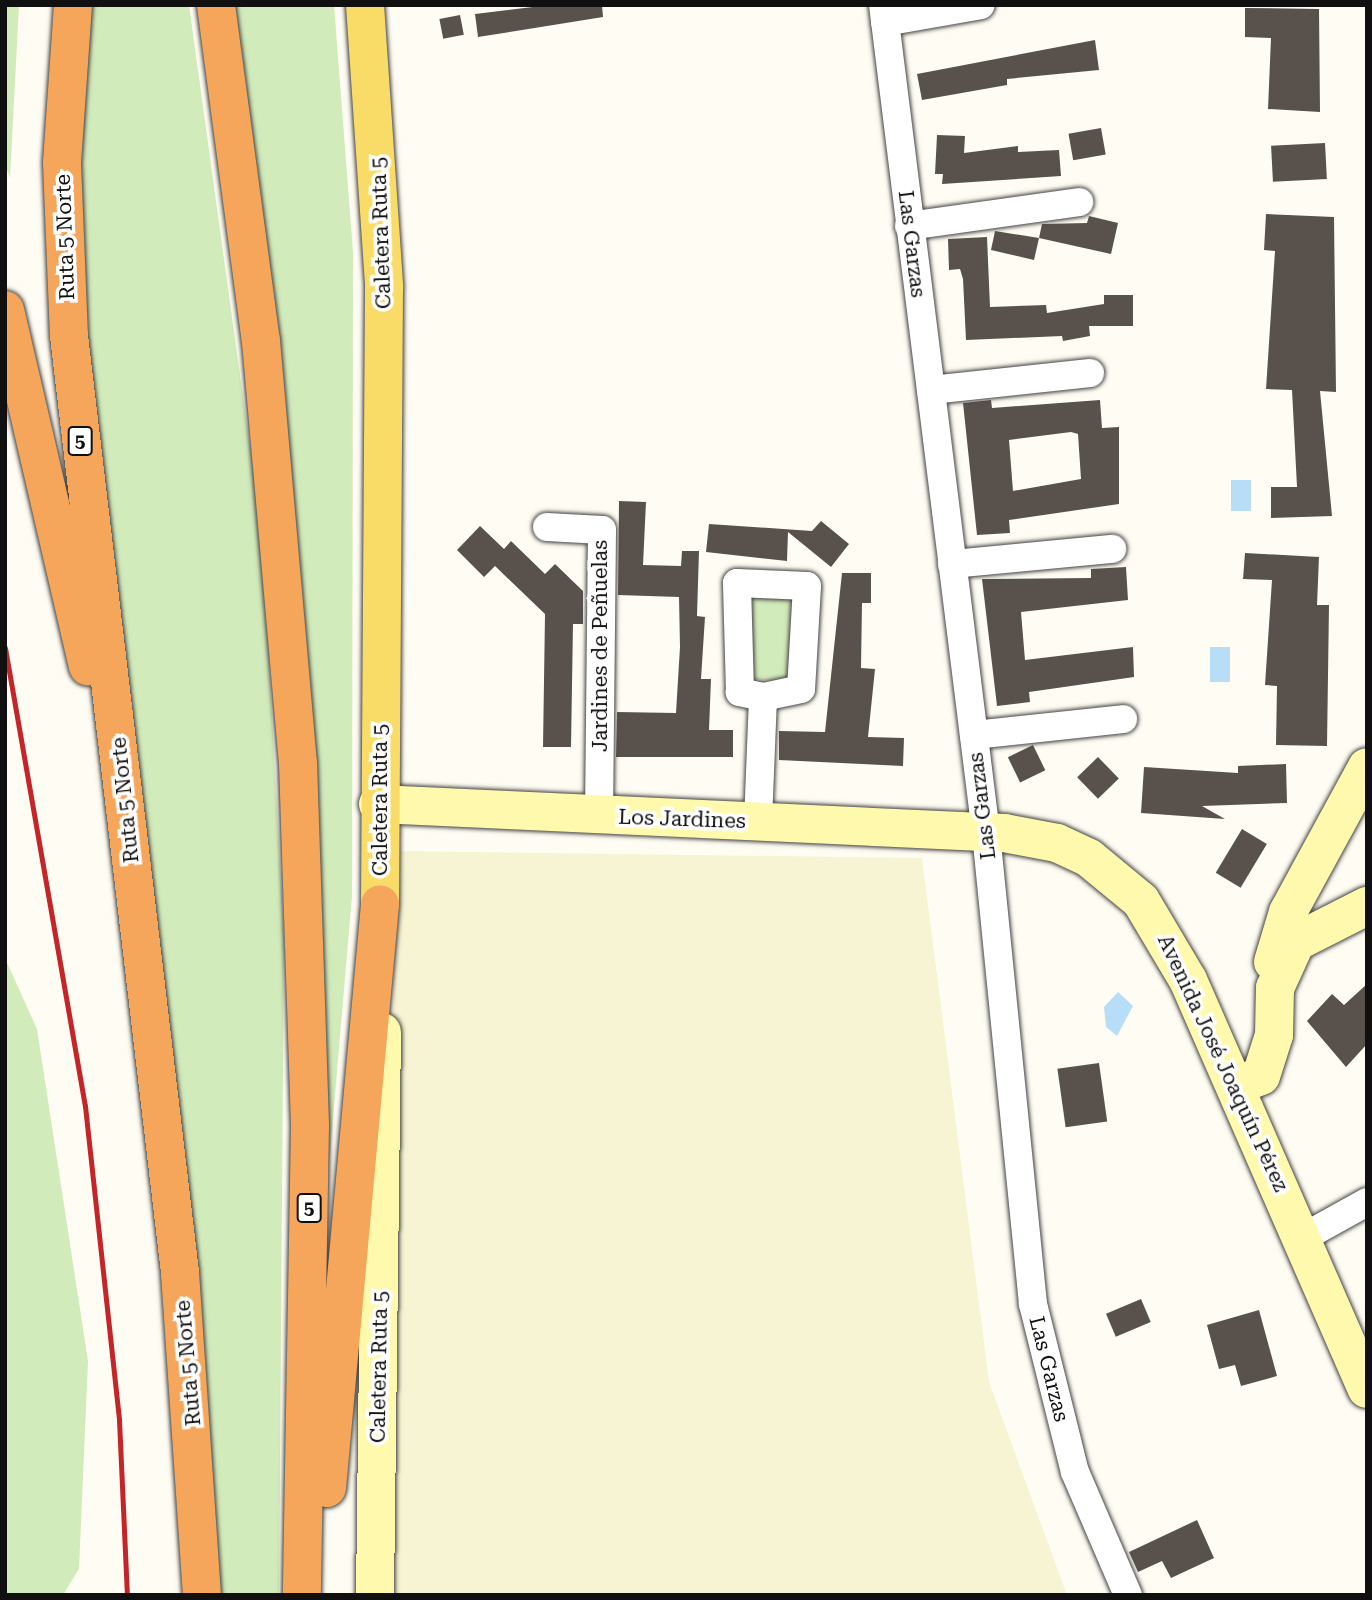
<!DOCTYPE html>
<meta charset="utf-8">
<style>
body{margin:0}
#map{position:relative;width:1372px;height:1600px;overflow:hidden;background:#fffdf3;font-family:"Roboto Serif",serif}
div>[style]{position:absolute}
.farmland>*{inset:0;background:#f6f4d2}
.green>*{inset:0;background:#d2ebbb}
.water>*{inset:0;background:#b7ddf7;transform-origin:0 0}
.building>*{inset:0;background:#59514c;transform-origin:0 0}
.roads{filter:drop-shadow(0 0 2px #434343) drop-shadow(0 0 2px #434343)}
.street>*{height:28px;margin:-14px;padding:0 14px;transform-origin:14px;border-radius:14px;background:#fff}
.secondary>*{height:38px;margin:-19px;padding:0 19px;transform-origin:19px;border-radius:19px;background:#fff9ae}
.primary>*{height:38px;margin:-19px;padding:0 19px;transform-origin:19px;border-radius:19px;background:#f9db68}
.highway>*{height:38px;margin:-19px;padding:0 19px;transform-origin:19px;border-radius:19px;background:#f5a65a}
.rail>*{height:5px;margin:-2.5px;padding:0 2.5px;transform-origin:2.5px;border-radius:2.5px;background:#c32528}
span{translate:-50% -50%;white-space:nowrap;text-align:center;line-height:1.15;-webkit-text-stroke:7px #fff;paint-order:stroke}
.shield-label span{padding:2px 5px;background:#fff;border:2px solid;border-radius:5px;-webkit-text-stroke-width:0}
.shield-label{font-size:19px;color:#101010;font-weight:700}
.street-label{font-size:21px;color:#101010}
.frame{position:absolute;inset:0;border:7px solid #101010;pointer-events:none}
</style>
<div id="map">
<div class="farmland">
<div style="clip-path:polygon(395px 851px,922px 858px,989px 1382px,1067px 1595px,390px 1595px)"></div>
</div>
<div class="green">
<div style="clip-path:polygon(5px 5px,19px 5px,10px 178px,5px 164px)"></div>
<div style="clip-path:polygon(84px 5px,189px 5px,262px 535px,284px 936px,279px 1595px,220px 1595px,203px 1355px,72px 196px)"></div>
<div style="clip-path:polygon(229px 5px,334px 5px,353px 252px,352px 896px,323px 1236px)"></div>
<div style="clip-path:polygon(752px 592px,787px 594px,794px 603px,793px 674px,785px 681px,749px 679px)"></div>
<div style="clip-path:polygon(5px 958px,37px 1029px,88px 1361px,79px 1569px,63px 1595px,5px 1595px)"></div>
</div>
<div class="water">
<div style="left:1231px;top:480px;width:20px;height:31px"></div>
<div style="left:1210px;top:647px;width:20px;height:35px"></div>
<div style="clip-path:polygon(1118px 992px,1133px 1006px,1117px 1036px,1106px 1027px,1104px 1007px)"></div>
</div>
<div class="building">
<div style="clip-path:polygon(549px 5px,602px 5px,603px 17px,478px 37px,475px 14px)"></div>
<div style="clip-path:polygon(1245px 8px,1319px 9px,1320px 112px,1268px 109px,1271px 38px,1245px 37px)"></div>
<div style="left:460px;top:15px;width:20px;height:21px;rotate:79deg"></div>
<div style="clip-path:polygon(1095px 40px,1099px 70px,1007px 79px,1007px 85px,922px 100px,917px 74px)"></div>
<div style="left:1101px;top:128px;width:27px;height:33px;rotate:80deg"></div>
<div style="clip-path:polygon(937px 135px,965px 136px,964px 153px,1018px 146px,1018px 152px,1059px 150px,1061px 176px,942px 184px,943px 174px,935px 174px)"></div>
<div style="left:1325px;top:143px;width:36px;height:54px;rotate:87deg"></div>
<div style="clip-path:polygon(1266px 214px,1334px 217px,1336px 392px,1320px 391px,1332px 516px,1271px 518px,1271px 487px,1297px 487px,1292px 390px,1266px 389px,1275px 251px,1264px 250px)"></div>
<div style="clip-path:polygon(1089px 216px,1118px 223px,1111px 254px,1039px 238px,1042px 224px,1087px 223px)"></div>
<div style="clip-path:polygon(995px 231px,1039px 238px,1034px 260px,991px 250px)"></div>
<div style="clip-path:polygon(987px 237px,990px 307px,1046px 305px,1047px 313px,1104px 304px,1104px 295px,1133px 295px,1133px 326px,1089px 326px,1090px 336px,1063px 341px,1062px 336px,966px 340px,963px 279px,960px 269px,949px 270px,948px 239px)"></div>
<div style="clip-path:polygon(evenodd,991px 400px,992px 408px,1100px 400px,1102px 428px,1119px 427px,1119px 504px,1009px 520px,1010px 533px,977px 535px,963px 403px,991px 400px,1071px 432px,1078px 434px,1081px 479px,1013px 491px,1009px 440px,1071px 432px)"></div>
<div style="clip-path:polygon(619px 501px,646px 502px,643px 565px,681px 566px,682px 551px,699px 551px,697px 616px,705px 617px,701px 679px,711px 679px,709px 730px,733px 730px,733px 757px,616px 757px,617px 712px,676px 713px,680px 647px,679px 597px,618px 595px)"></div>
<div style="clip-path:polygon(821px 521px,849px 544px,831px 567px,788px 532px,787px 561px,706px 552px,709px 524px,812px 531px)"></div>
<div style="clip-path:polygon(480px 526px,504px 549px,511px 541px,545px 574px,555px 564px,583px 591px,583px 624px,573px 624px,571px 747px,543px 747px,545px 614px,495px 566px,484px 577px,457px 550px)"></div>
<div style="clip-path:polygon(1245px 553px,1319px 557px,1317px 605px,1329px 605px,1327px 746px,1276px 745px,1277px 686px,1265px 685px,1272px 580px,1243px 579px)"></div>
<div style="clip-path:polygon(1126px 567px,1128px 600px,1021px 612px,1025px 660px,1133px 647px,1134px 677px,1029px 692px,1030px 702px,997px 706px,982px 579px,1091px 578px,1091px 569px)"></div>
<div style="clip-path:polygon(842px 573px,871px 573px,871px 603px,862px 603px,861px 668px,875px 669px,868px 737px,904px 738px,903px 766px,779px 760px,779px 731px,825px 732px)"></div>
<div style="left:1033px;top:745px;width:28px;height:28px;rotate:64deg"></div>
<div style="left:1098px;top:757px;width:30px;height:29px;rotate:46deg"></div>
<div style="clip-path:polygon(1286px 764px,1287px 803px,1202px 806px,1225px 819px,1141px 813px,1144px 767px,1238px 773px,1238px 766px)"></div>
<div style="left:1242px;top:829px;width:29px;height:51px;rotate:31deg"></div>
<div style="clip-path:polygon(1367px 984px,1367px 1044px,1346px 1067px,1307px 1021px,1332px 994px,1344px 1005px)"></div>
<div style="left:1099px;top:1063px;width:59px;height:42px;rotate:82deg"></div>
<div style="left:1141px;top:1299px;width:25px;height:38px;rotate:67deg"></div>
<div style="clip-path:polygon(1259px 1310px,1277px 1376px,1241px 1386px,1235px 1365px,1219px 1369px,1207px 1325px)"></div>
<div style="clip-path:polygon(1197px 1520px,1214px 1558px,1171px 1578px,1162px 1561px,1138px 1572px,1129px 1552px)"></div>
</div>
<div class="roads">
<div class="street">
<div style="left:883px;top:5px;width:834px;rotate:82.91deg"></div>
<div style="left:986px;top:833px;width:473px;rotate:84.3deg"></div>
<div style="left:1033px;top:1304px;width:173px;rotate:76deg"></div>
<div style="left:1075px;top:1472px;width:134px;rotate:66.7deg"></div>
<div style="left:885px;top:22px;width:97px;rotate:-10deg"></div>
<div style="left:909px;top:226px;width:172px;rotate:-8deg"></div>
<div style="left:931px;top:390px;width:160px;rotate:-6.1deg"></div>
<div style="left:547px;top:527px;width:55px;rotate:3.1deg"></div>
<div style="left:602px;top:530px;width:286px;rotate:90.6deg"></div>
<div style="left:952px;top:564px;width:161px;rotate:-5.4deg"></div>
<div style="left:737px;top:583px;width:70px;rotate:2.5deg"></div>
<div style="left:807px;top:586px;width:103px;rotate:93.3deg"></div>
<div style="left:801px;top:689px;width:39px;rotate:168deg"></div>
<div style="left:763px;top:697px;width:24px;rotate:-168deg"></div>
<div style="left:740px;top:692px;width:109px;rotate:-91.6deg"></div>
<div style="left:974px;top:735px;width:150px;rotate:-6.1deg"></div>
<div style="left:758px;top:822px;width:125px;rotate:-87.7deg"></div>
<div style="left:1304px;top:1237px;width:72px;rotate:-29.1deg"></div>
</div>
<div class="secondary">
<div style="left:378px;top:804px;width:627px;rotate:2.65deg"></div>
<div style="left:1004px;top:833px;width:54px;rotate:10.7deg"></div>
<div style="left:1057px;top:843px;width:35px;rotate:25deg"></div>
<div style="left:1089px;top:858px;width:67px;rotate:39.6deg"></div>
<div style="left:1141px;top:901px;width:92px;rotate:59.3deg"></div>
<div style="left:1188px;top:980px;width:446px;rotate:66.4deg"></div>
<div style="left:1273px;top:962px;width:52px;rotate:-73.3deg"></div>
<div style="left:1288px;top:912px;width:165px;rotate:-61.4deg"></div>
<div style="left:1237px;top:1086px;width:26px;rotate:-23deg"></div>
<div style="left:1261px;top:1076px;width:43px;rotate:-72.4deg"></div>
<div style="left:1274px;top:1035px;width:47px;rotate:-88.8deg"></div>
<div style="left:1275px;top:988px;width:51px;rotate:-65.5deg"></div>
<div style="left:1296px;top:942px;width:80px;rotate:-26.9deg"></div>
<div style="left:375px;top:1595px;width:563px;rotate:-89.29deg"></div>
</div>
<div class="primary">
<div style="left:365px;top:5px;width:283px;rotate:86.1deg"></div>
<div style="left:384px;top:287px;width:617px;rotate:90.37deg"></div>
</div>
<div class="highway">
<div style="left:73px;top:5px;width:158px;rotate:94deg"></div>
<div style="left:62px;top:163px;width:173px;rotate:87.7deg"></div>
<div style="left:69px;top:336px;width:944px;rotate:83.24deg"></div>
<div style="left:180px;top:1273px;width:323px;rotate:86.1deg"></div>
<div style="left:216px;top:5px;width:339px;rotate:82.4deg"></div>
<div style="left:261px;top:341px;width:424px;rotate:85deg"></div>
<div style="left:298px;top:763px;width:363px;rotate:88.1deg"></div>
<div style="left:310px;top:1126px;width:469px;rotate:91deg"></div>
<div style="left:5px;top:310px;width:366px;rotate:76.9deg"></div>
<div style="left:327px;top:1488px;width:586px;rotate:-84.81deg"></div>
</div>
</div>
<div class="rail">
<div style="left:5px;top:648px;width:465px;rotate:80.1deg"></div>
<div style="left:85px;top:1106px;width:316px;rotate:83.8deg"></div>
<div style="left:119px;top:1420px;width:175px;rotate:87.4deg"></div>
</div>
<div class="shield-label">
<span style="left:80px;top:441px">5</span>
<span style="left:309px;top:1208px">5</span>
</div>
<div class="street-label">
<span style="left:381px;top:233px;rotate:-92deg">Caletera Ruta 5</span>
<span style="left:65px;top:237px;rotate:-92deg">Ruta 5 Norte</span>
<span style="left:912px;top:244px;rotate:83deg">Las Garzas</span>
<span style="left:600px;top:646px;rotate:-90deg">Jardines de Peñuelas</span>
<span style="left:125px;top:800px;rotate:-96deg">Ruta 5 Norte</span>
<span style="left:380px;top:800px;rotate:-90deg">Caletera Ruta 5</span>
<span style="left:982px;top:806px;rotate:-97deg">Las Garzas</span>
<span style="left:682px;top:819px;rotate:2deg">Los Jardines</span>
<span style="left:1223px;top:1063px;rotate:65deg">Avenida José Joaquín Pérez</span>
<span style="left:188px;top:1363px;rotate:-95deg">Ruta 5 Norte</span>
<span style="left:379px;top:1367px;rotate:-89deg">Caletera Ruta 5</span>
<span style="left:1049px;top:1369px;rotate:76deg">Las Garzas</span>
</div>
<div class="frame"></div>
</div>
